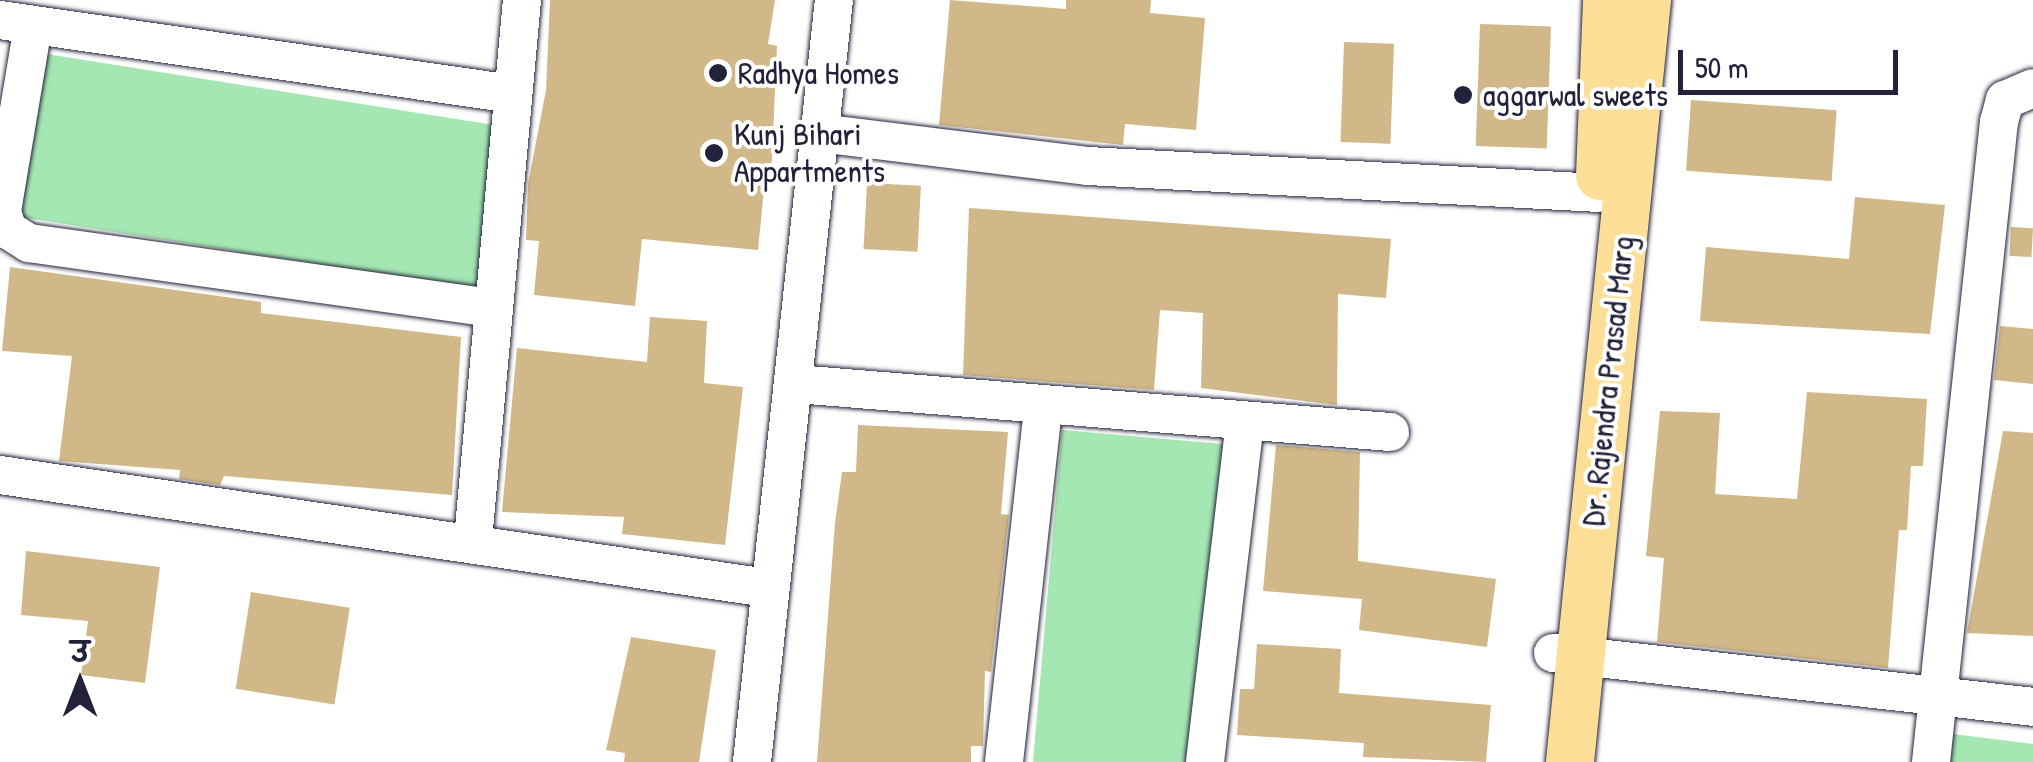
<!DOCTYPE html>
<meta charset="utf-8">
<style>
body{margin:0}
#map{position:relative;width:2033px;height:762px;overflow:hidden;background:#fff;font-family:"Patrick Hand","Playpen Sans Deva",sans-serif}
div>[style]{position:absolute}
.green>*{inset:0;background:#a5e7b2;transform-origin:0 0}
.building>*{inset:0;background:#d1b888;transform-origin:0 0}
.roads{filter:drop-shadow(0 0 2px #22223b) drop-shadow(0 0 2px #22223b)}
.minor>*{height:38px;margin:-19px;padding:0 19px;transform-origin:19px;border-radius:19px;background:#fff}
.major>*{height:48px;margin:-24px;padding:0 24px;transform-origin:24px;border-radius:24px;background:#fcde96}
.dots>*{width:28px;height:28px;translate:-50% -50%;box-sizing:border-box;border:5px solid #fff;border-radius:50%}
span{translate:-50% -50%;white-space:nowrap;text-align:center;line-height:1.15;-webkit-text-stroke:8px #fff;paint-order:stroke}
.poi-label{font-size:32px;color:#22223b}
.left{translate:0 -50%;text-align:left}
.street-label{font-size:32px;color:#22223b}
.north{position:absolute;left:30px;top:632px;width:100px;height:100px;-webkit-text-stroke:8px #fff;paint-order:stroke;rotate:0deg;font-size:28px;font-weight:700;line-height:40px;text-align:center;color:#22223b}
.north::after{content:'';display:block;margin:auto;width:35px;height:45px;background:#22223b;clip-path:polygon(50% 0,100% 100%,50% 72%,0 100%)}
.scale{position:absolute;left:1678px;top:50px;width:220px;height:45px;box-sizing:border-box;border:5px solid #22223b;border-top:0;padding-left:12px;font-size:30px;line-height:35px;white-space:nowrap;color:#22223b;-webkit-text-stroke:8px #fff;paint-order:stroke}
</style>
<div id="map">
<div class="green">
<div style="left:40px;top:53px;width:471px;height:165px;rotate:9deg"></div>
<div style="left:1062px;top:430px;width:167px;height:333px;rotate:5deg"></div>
<div style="clip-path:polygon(1953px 734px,2033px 744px,2033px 762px,1950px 762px)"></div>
</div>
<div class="building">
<div style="clip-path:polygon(550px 0,775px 0,768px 44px,777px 46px,771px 179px,765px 179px,758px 250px,642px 239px,635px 306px,534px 295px,539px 241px,526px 240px,528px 184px,546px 90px)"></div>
<div style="clip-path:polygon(950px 0,1066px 9px,1066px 0,1151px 0,1150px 13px,1205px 18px,1196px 130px,1125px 124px,1123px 145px,939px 125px)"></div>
<div style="left:1480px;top:24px;width:71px;height:122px;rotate:2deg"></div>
<div style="left:1344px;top:42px;width:50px;height:100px;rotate:2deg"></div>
<div style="left:1691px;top:100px;width:146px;height:71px;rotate:4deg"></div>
<div style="left:867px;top:183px;width:54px;height:66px;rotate:3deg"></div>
<div style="clip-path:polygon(1855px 197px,1945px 205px,1930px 334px,1700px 321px,1706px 247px,1849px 259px)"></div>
<div style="clip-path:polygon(969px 208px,1391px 239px,1386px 298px,1338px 294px,1337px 405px,1201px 388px,1203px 313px,1160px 310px,1154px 390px,963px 375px)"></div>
<div style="left:2011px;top:227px;width:22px;height:29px;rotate:3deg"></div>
<div style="clip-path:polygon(10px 267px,261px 302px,261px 313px,461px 337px,452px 495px,224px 476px,220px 485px,179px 479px,180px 470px,59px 461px,72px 356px,2px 351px)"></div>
<div style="clip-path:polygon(650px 317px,707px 321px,704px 383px,743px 387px,725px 545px,622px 534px,624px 517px,502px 512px,517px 348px,647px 362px)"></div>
<div style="clip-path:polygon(2000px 326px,2033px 329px,2033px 384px,1994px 380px)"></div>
<div style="clip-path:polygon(1807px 392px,1927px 399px,1923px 466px,1911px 466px,1907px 530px,1899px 530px,1888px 668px,1657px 642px,1664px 558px,1646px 556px,1660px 411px,1720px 413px,1715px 494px,1797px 499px)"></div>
<div style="clip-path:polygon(858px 425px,1008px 432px,1001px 514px,1009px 515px,991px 672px,985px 671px,983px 746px,971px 746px,971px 762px,817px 762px,835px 523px,842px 472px,856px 472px)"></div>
<div style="clip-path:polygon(2003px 431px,2033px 433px,2033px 636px,1967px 633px)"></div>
<div style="clip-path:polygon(1276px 445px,1360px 452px,1358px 561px,1496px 579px,1487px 647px,1359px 630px,1362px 599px,1263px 591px)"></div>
<div style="clip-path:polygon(26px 551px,160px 567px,145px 683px,81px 675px,88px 621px,21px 615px)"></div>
<div style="left:251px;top:592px;width:100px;height:98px;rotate:9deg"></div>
<div style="clip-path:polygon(631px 637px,716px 650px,699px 762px,624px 762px,625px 753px,606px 750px)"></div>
<div style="clip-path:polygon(1257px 644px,1341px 649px,1339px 693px,1491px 705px,1486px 762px,1363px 757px,1364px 743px,1237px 735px,1240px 689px,1254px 689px)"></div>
</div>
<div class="roads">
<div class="minor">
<div style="left:0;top:20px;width:517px;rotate:8.22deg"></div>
<div style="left:33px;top:26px;width:189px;rotate:99.5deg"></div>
<div style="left:2px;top:212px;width:19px;rotate:72deg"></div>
<div style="left:8px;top:230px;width:25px;rotate:32deg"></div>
<div style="left:29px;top:243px;width:468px;rotate:8deg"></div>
<div style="left:819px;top:133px;width:271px;rotate:7deg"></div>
<div style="left:1088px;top:166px;width:512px;rotate:3.02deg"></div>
<div style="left:796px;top:384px;width:596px;rotate:4.62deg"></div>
<div style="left:0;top:475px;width:775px;rotate:8.38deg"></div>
<div style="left:473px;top:540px;width:542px;rotate:-84.82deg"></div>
<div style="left:1553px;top:653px;width:483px;rotate:6.4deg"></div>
<div style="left:752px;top:762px;width:766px;rotate:-83.86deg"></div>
<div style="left:1004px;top:762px;width:357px;rotate:-83.7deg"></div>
<div style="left:1205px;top:762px;width:342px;rotate:-83.3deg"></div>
<div style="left:1931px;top:762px;width:644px;rotate:-83.94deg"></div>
<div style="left:1999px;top:122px;width:23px;rotate:-75deg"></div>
<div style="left:2005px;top:100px;width:30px;rotate:-23deg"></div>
</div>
<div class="major">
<div style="left:1600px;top:176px;width:176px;rotate:-87.7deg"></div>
<div style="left:1570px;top:762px;width:766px;rotate:-84.23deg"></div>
</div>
</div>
<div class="dots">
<div style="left:718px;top:73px;background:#22223b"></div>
<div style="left:1463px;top:95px;background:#22223b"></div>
<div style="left:714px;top:153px;background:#22223b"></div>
</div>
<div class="poi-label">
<span class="left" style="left:738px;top:73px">Radhya Homes</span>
<span class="left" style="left:1483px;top:95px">aggarwal sweets</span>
<span class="left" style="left:734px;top:153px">Kunj Bihari<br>Appartments</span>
</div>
<div class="street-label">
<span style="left:1608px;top:381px;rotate:-84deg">Dr. Rajendra Prasad Marg</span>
</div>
<div class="north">उ</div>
<div class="scale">50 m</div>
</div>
